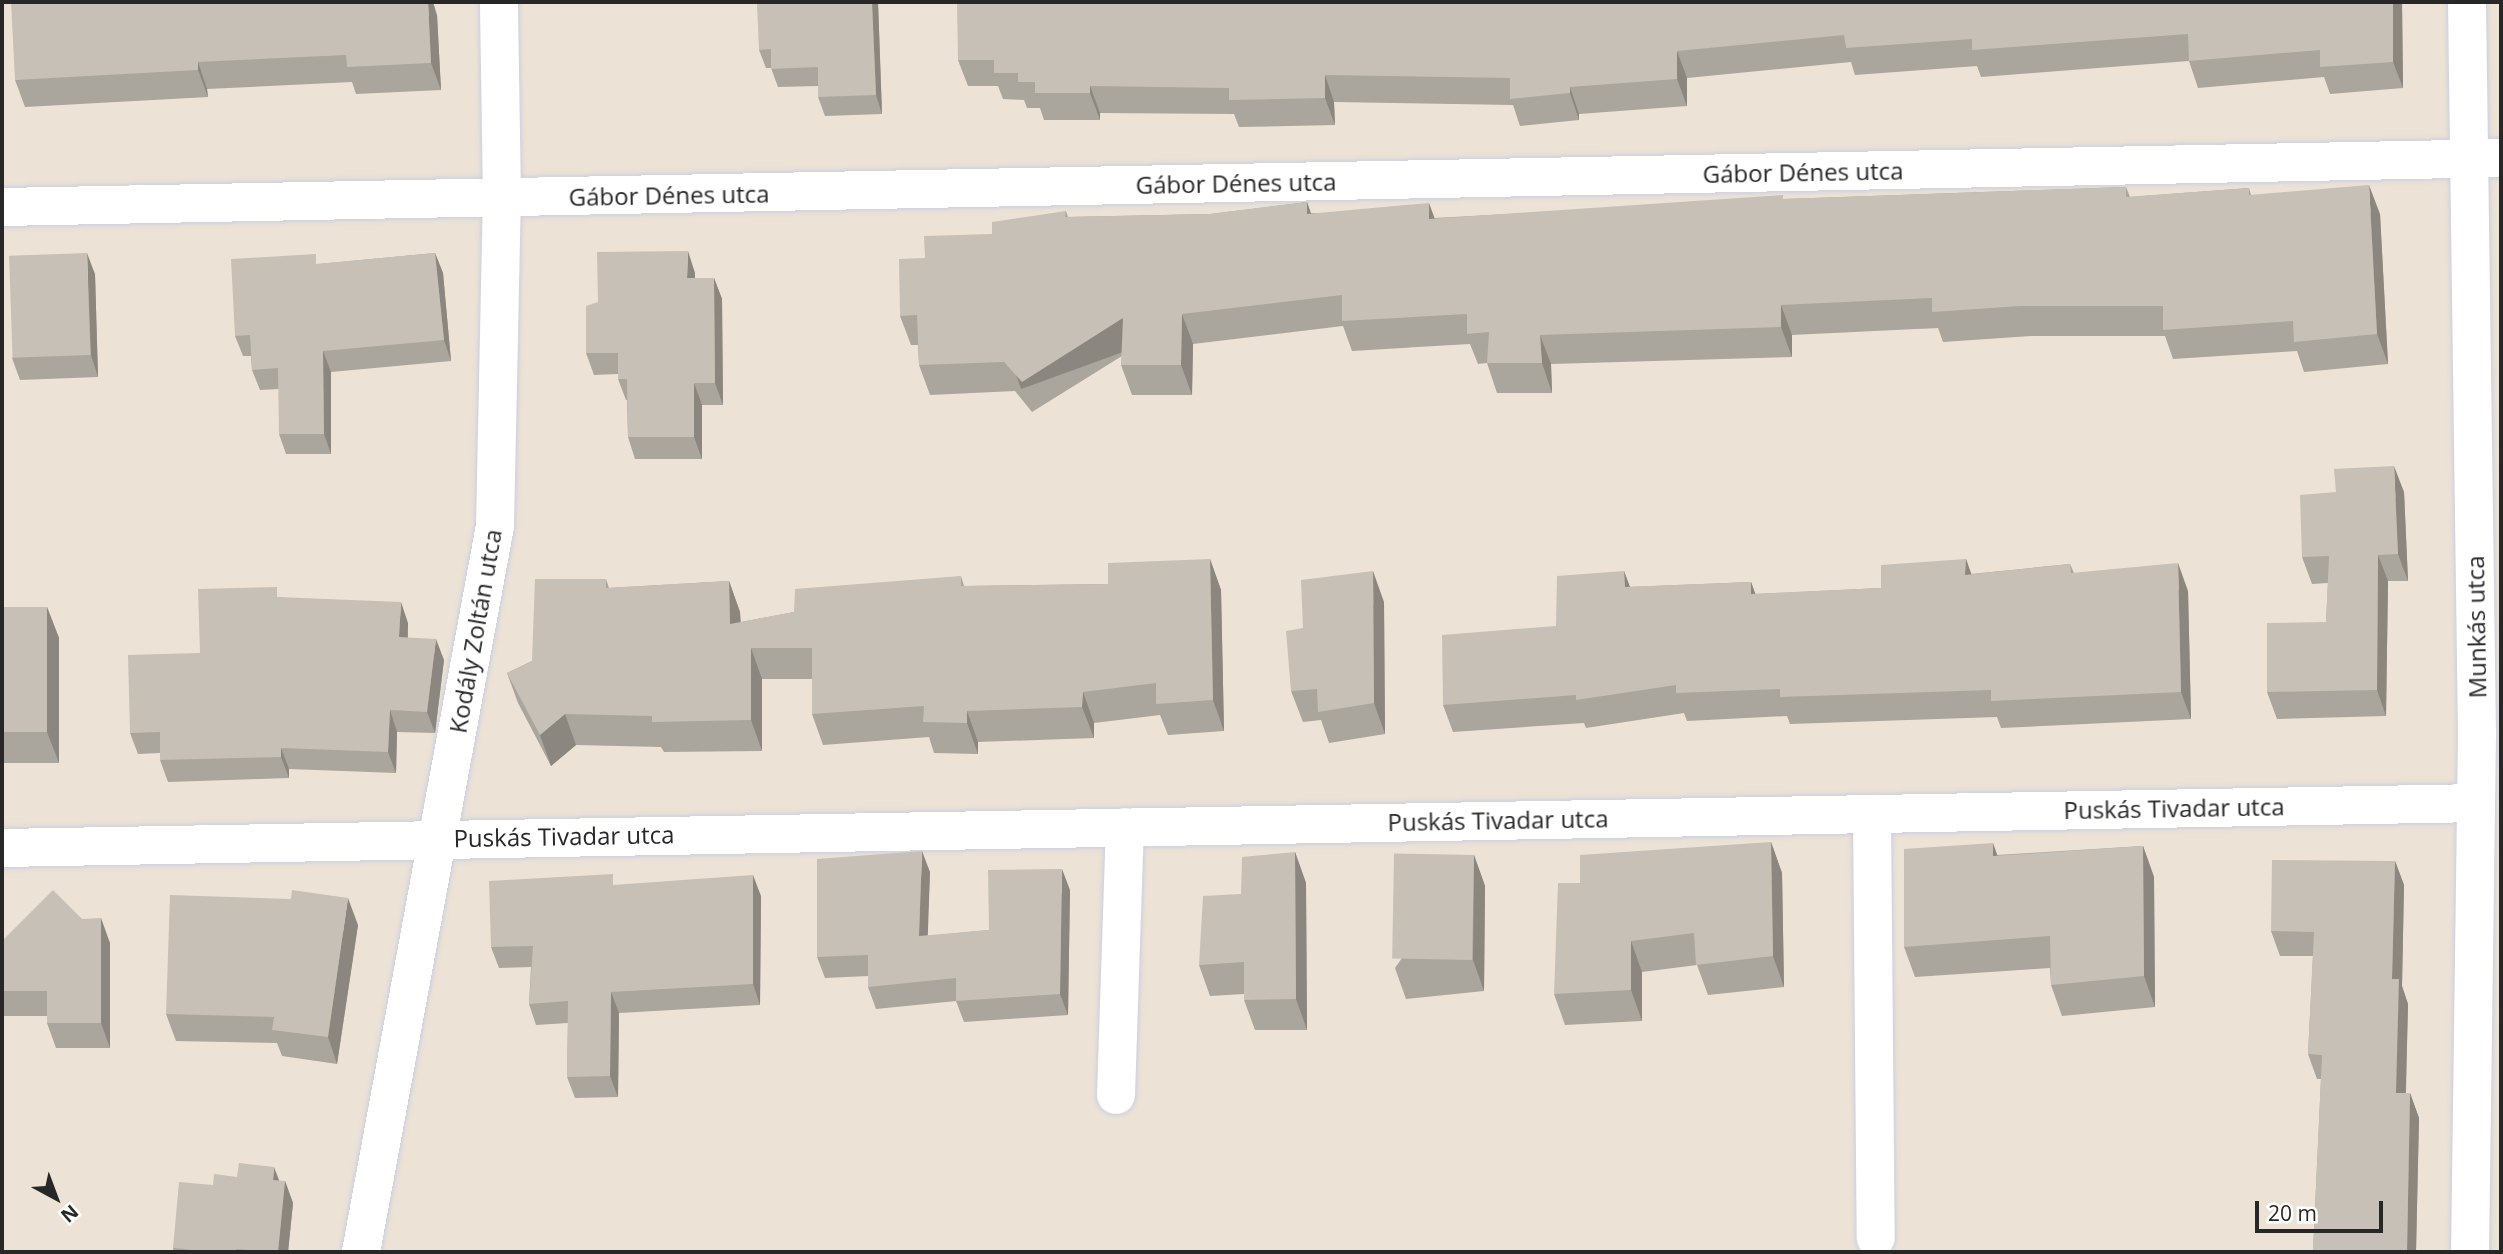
<!DOCTYPE html>
<meta charset="utf-8">
<style>
body{margin:0}
#map{position:relative;width:2503px;height:1254px;overflow:hidden;background:#ece3d6;font-family:"Open Sans",sans-serif}
div>[style]{position:absolute}
.roads{filter:drop-shadow(0 0 2px #cbcee2) drop-shadow(0 0 2px #cbcee2)}
.minor>*{height:38px;margin:-19px;padding:0 19px;transform-origin:19px;border-radius:19px;background:#fff}
.wall>*{inset:0;background:#aaa59d}
.shaded-wall>*{inset:0;background:#8b867f;transform-origin:0 0}
.building>*{inset:0;background:#c6c0b6;transform-origin:0 0}
span{translate:-50% -50%;white-space:nowrap;text-align:center;line-height:1.15;-webkit-text-stroke:7px #fff;paint-order:stroke}
.street-label{font-size:24px;color:#272727}
.frame{position:absolute;inset:0;border:4px solid #272727;pointer-events:none}
.north{position:absolute;left:21px;top:1163px;width:70px;height:70px;-webkit-text-stroke:5px #fff;paint-order:stroke;rotate:139deg;font-size:19px;font-weight:700;line-height:28px;text-align:center;color:#272727}
.north::after{content:'';display:block;margin:auto;width:24px;height:32px;background:#272727;clip-path:polygon(50% 0,100% 100%,50% 72%,0 100%)}
.scale{position:absolute;left:2255px;top:1201px;width:128px;height:32px;box-sizing:border-box;border:4px solid #272727;border-top:0;padding-left:9px;font-size:21px;line-height:24px;white-space:nowrap;color:#272727;-webkit-text-stroke:5px #fff;paint-order:stroke}
</style>
<div id="map">
<div class="roads">
<div class="minor">
<div style="left:2467px;top:2px;width:732px;rotate:89.22deg"></div>
<div style="left:2477px;top:734px;width:518px;rotate:90.77deg"></div>
<div style="left:2px;top:207px;width:2499px;rotate:-1.12deg"></div>
<div style="left:1872px;top:814px;width:424px;rotate:89.5deg"></div>
<div style="left:2px;top:848px;width:2474px;rotate:-1.04deg"></div>
<div style="left:1116px;top:1095px;width:268px;rotate:-88.1deg"></div>
<div style="left:361px;top:1252px;width:738px;rotate:-79.54deg"></div>
<div style="left:495px;top:526px;width:328px;rotate:-88.8deg"></div>
<div style="left:502px;top:198px;width:196px;rotate:-90.9deg"></div>
</div>
</div>
<div class="wall">
<div style="clip-path:polygon(878px 2px,882px 114px,825px 116px,818px 97px,818px 86px,778px 87px,771px 68px,766px 68px,759px 50px)"></div>
<div style="clip-path:polygon(2402px 2px,2403px 88px,2330px 94px,2324px 77px,2198px 88px,2189px 61px,1981px 77px,1977px 66px,1855px 75px,1851px 62px,1687px 78px,1687px 106px,1579px 114px,1579px 120px,1520px 126px,1513px 105px,1334px 102px,1335px 125px,1239px 127px,1234px 114px,1100px 113px,1100px 120px,1044px 120px,1040px 108px,1027px 108px,1024px 100px,1003px 99px,998px 86px,968px 86px,958px 60px)"></div>
<div style="clip-path:polygon(437px 15px,441px 90px,356px 94px,352px 82px,207px 89px,208px 97px,25px 107px,15px 80px)"></div>
<div style="clip-path:polygon(2126px 187px,2130px 197px,2249px 188px,2251px 195px,2380px 214px,2388px 364px,2304px 372px,2297px 351px,2173px 359px,2165px 336px,2031px 336px,1943px 342px,1938px 328px,1792px 335px,1792px 357px,1551px 364px,1552px 393px,1497px 393px,1487px 363px,1478px 364px,1470px 344px,1352px 351px,1343px 326px,1193px 344px,1192px 395px,1132px 395px,1121px 365px,1122px 356px,1032px 412px,1015px 391px,930px 395px,919px 365px,918px 345px,911px 345px,900px 316px,925px 258px,992px 234px,1066px 211px,1068px 217px,1210px 214px,1307px 202px,1311px 213px,1435px 218px,1784px 199px)"></div>
<div style="clip-path:polygon(435px 253px,443px 273px,451px 361px,331px 372px,331px 454px,286px 454px,279px 434px,279px 389px,260px 390px,252px 370px,251px 356px,243px 356px,235px 336px,319px 264px)"></div>
<div style="clip-path:polygon(695px 273px,695px 278px,714px 278px,722px 299px,723px 405px,702px 405px,702px 459px,635px 459px,628px 437px,627px 400px,626px 400px,618px 379px,618px 374px,594px 375px,586px 353px)"></div>
<div style="clip-path:polygon(95px 274px,98px 377px,20px 380px,12px 358px)"></div>
<div style="clip-path:polygon(2404px 492px,2408px 581px,2388px 581px,2386px 716px,2277px 719px,2267px 692px,2326px 622px,2328px 583px,2312px 584px,2302px 557px)"></div>
<div style="clip-path:polygon(1210px 559px,1221px 590px,1224px 731px,1168px 735px,1160px 715px,1094px 723px,1094px 738px,978px 742px,978px 754px,934px 753px,929px 737px,823px 745px,812px 714px,812px 679px,762px 679px,762px 751px,664px 752px,661px 747px,576px 745px,551px 766px,518px 703px,507px 673px,532px 661px,606px 579px,609px 588px,729px 581px,740px 612px,741px 622px,794px 612px,961px 576px,964px 586px,1108px 584px)"></div>
<div style="clip-path:polygon(1966px 559px,1971px 574px,2070px 564px,2074px 573px,2188px 591px,2191px 719px,2001px 728px,1997px 717px,1790px 724px,1787px 716px,1687px 721px,1684px 713px,1586px 728px,1584px 723px,1453px 732px,1443px 705px,1556px 626px,1624px 571px,1630px 587px,1751px 582px,1755px 594px,1881px 588px)"></div>
<div style="clip-path:polygon(280px 597px,408px 623px,408px 638px,444px 660px,435px 733px,397px 732px,396px 773px,289px 769px,289px 778px,168px 782px,160px 760px,160px 753px,138px 754px,130px 733px,200px 653px)"></div>
<div style="clip-path:polygon(1384px 602px,1385px 734px,1329px 743px,1321px 720px,1303px 722px,1291px 691px,1303px 628px)"></div>
<div style="clip-path:polygon(2px 607px,47px 607px,59px 638px,59px 763px,2px 763px)"></div>
<div style="clip-path:polygon(1771px 842px,1782px 873px,1784px 987px,1708px 995px,1697px 965px,1642px 972px,1642px 1021px,1565px 1025px,1554px 994px,1580px 883px)"></div>
<div style="clip-path:polygon(2143px 846px,2154px 877px,2155px 1007px,2062px 1016px,2051px 985px,2050px 968px,1915px 977px,1904px 947px,1997px 855px)"></div>
<div style="clip-path:polygon(1295px 852px,1306px 883px,1307px 1030px,1255px 1030px,1244px 1000px,1244px 994px,1210px 996px,1199px 965px,1241px 894px)"></div>
<div style="clip-path:polygon(1474px 855px,1485px 886px,1484px 991px,1406px 999px,1395px 968px)"></div>
<div style="clip-path:polygon(2395px 861px,2404px 885px,2402px 986px,2408px 1004px,2406px 1093px,2410px 1093px,2419px 1118px,2416px 1252px,2313px 1252px,2321px 1079px,2317px 1079px,2308px 1054px,2313px 956px,2280px 956px,2271px 931px)"></div>
<div style="clip-path:polygon(930px 872px,927px 936px,989px 930px,1070px 890px,1068px 1015px,964px 1022px,956px 1001px,876px 1009px,868px 987px,868px 976px,825px 978px,817px 957px)"></div>
<div style="clip-path:polygon(617px 885px,761px 896px,760px 1005px,619px 1013px,618px 1097px,575px 1098px,567px 1077px,568px 1023px,536px 1025px,529px 1004px,531px 967px,499px 968px,491px 947px)"></div>
<div style="clip-path:polygon(82px 919px,110px 943px,110px 1048px,56px 1048px,47px 1023px,47px 1016px,2px 1016px,2px 941px)"></div>
<div style="clip-path:polygon(358px 925px,337px 1064px,282px 1056px,277px 1043px,176px 1041px,166px 1014px)"></div>
<div style="clip-path:polygon(279px 1181px,285px 1181px,293px 1203px,288px 1252px,174px 1252px,173px 1248px,213px 1185px)"></div>
</div>
<div class="shaded-wall">
<div style="clip-path:polygon(428px 2px,433px 2px,437px 15px,441px 90px,431px 63px)"></div>
<div style="clip-path:polygon(872px 2px,878px 2px,882px 114px,876px 95px)"></div>
<div style="clip-path:polygon(2393px 2px,2402px 2px,2403px 88px,2393px 62px)"></div>
<div style="clip-path:polygon(1677px 51px,1687px 78px,1687px 106px,1677px 79px)"></div>
<div style="clip-path:polygon(198px 62px,207px 89px,208px 97px,198px 70px)"></div>
<div style="clip-path:polygon(1325px 75px,1334px 102px,1335px 125px,1325px 98px)"></div>
<div style="clip-path:polygon(1090px 86px,1100px 113px,1100px 120px,1090px 93px)"></div>
<div style="clip-path:polygon(1570px 87px,1579px 114px,1579px 120px,1570px 93px)"></div>
<div style="clip-path:polygon(2369px 185px,2380px 214px,2388px 364px,2377px 334px)"></div>
<div style="clip-path:polygon(1307px 202px,1317px 232px,1307px 214px)"></div>
<div style="clip-path:polygon(1429px 203px,1440px 233px,1429px 219px)"></div>
<div style="clip-path:polygon(688px 251px,695px 273px,695px 299px,687px 278px)"></div>
<div style="clip-path:polygon(87px 253px,95px 274px,98px 377px,91px 355px)"></div>
<div style="clip-path:polygon(435px 253px,443px 273px,451px 361px,444px 340px)"></div>
<div style="clip-path:polygon(714px 278px,722px 299px,723px 405px,715px 383px)"></div>
<div style="clip-path:polygon(1781px 305px,1792px 335px,1792px 357px,1781px 327px)"></div>
<div style="clip-path:polygon(1182px 314px,1193px 344px,1192px 395px,1181px 365px)"></div>
<div style="left:1123px;top:318px;width:32px;height:120px;rotate:70deg"></div>
<div style="clip-path:polygon(1540px 335px,1551px 364px,1552px 393px,1542px 363px)"></div>
<div style="clip-path:polygon(323px 351px,331px 372px,331px 454px,324px 434px)"></div>
<div style="clip-path:polygon(694px 383px,702px 405px,702px 459px,694px 437px)"></div>
<div style="clip-path:polygon(2394px 466px,2404px 492px,2408px 581px,2398px 554px)"></div>
<div style="clip-path:polygon(2378px 555px,2388px 581px,2386px 716px,2377px 690px)"></div>
<div style="clip-path:polygon(1210px 559px,1221px 590px,1224px 731px,1213px 700px)"></div>
<div style="clip-path:polygon(1966px 559px,1976px 587px,1965px 575px)"></div>
<div style="clip-path:polygon(2178px 563px,2188px 591px,2191px 719px,2181px 692px)"></div>
<div style="clip-path:polygon(1373px 571px,1384px 602px,1385px 734px,1374px 703px)"></div>
<div style="clip-path:polygon(1624px 571px,1634px 598px,1625px 587px)"></div>
<div style="clip-path:polygon(729px 581px,740px 612px,741px 655px,730px 624px)"></div>
<div style="clip-path:polygon(1751px 582px,1761px 609px,1751px 594px)"></div>
<div style="clip-path:polygon(401px 602px,408px 623px,407px 659px,399px 637px)"></div>
<div style="clip-path:polygon(47px 607px,59px 638px,59px 763px,47px 732px)"></div>
<div style="clip-path:polygon(436px 639px,444px 660px,435px 733px,427px 712px)"></div>
<div style="clip-path:polygon(751px 648px,762px 679px,762px 751px,751px 720px)"></div>
<div style="clip-path:polygon(1083px 692px,1094px 723px,1094px 738px,1082px 707px)"></div>
<div style="clip-path:polygon(390px 710px,397px 732px,396px 773px,388px 752px)"></div>
<div style="clip-path:polygon(967px 711px,978px 742px,978px 754px,967px 723px)"></div>
<div style="clip-path:polygon(565px 714px,576px 745px,551px 766px,540px 735px)"></div>
<div style="clip-path:polygon(281px 748px,289px 769px,289px 778px,281px 757px)"></div>
<div style="clip-path:polygon(1771px 842px,1782px 873px,1784px 987px,1773px 956px)"></div>
<div style="clip-path:polygon(1993px 843px,2004px 874px,1993px 856px)"></div>
<div style="clip-path:polygon(2143px 846px,2154px 877px,2155px 1007px,2144px 976px)"></div>
<div style="clip-path:polygon(922px 851px,930px 872px,927px 958px,919px 936px)"></div>
<div style="clip-path:polygon(1295px 852px,1306px 883px,1307px 1030px,1296px 999px)"></div>
<div style="clip-path:polygon(1474px 855px,1485px 886px,1484px 991px,1473px 960px)"></div>
<div style="clip-path:polygon(2395px 861px,2404px 885px,2402px 986px,2408px 1004px,2405px 1118px,2396px 1093px,2392px 979px)"></div>
<div style="clip-path:polygon(1062px 869px,1070px 890px,1068px 1015px,1060px 994px)"></div>
<div style="clip-path:polygon(753px 875px,761px 896px,760px 1005px,753px 984px)"></div>
<div style="clip-path:polygon(348px 898px,358px 925px,337px 1064px,328px 1037px)"></div>
<div style="clip-path:polygon(101px 918px,110px 943px,110px 1048px,101px 1023px)"></div>
<div style="clip-path:polygon(1631px 941px,1642px 972px,1642px 1021px,1631px 990px)"></div>
<div style="clip-path:polygon(611px 992px,619px 1013px,618px 1097px,610px 1076px)"></div>
<div style="clip-path:polygon(2410px 1093px,2419px 1118px,2416px 1252px,2407px 1252px)"></div>
<div style="clip-path:polygon(274px 1167px,282px 1188px,273px 1180px)"></div>
<div style="clip-path:polygon(285px 1181px,293px 1203px,288px 1252px,278px 1252px)"></div>
</div>
<div class="building">
<div style="clip-path:polygon(11px 2px,428px 2px,431px 63px,347px 67px,346px 55px,198px 62px,198px 70px,15px 80px)"></div>
<div style="clip-path:polygon(799px 2px,872px 2px,876px 95px,818px 97px,818px 67px,771px 69px,771px 49px,759px 50px,757px 4px)"></div>
<div style="clip-path:polygon(957px 2px,2393px 2px,2393px 62px,2320px 67px,2320px 50px,2189px 61px,2188px 34px,1972px 50px,1972px 39px,1846px 48px,1844px 35px,1677px 51px,1677px 79px,1570px 87px,1570px 93px,1510px 99px,1510px 78px,1325px 75px,1325px 98px,1229px 100px,1229px 88px,1090px 86px,1090px 93px,1035px 93px,1035px 82px,1018px 82px,1018px 73px,994px 73px,994px 60px,958px 60px)"></div>
<div style="clip-path:polygon(2369px 185px,2377px 334px,2294px 342px,2293px 321px,2163px 330px,2163px 306px,2021px 306px,1932px 312px,1932px 298px,1781px 305px,1781px 327px,1540px 335px,1542px 363px,1487px 363px,1489px 332px,1467px 334px,1467px 314px,1342px 321px,1342px 295px,1182px 314px,1181px 365px,1121px 365px,1123px 318px,1022px 382px,1004px 362px,919px 365px,917px 315px,900px 316px,899px 259px,925px 258px,924px 236px,992px 234px,992px 222px,1066px 211px,1065px 217px,1210px 214px,1307px 202px,1307px 214px,1429px 203px,1429px 219px,1783px 195px,1783px 199px,2126px 187px,2126px 197px,2249px 188px,2249px 195px)"></div>
<div style="clip-path:polygon(688px 251px,687px 278px,714px 278px,715px 383px,694px 383px,694px 437px,628px 437px,627px 379px,618px 379px,618px 353px,586px 353px,586px 306px,598px 302px,597px 252px)"></div>
<div style="left:87px;top:253px;width:102px;height:78px;rotate:88deg"></div>
<div style="clip-path:polygon(435px 253px,444px 340px,323px 351px,324px 434px,279px 434px,278px 368px,252px 370px,250px 335px,235px 336px,231px 259px,316px 254px,316px 264px)"></div>
<div style="clip-path:polygon(2394px 466px,2398px 554px,2378px 555px,2377px 690px,2267px 692px,2267px 623px,2326px 622px,2329px 556px,2302px 557px,2300px 495px,2336px 492px,2334px 469px)"></div>
<div style="clip-path:polygon(1210px 559px,1213px 700px,1156px 704px,1156px 683px,1083px 692px,1082px 707px,967px 711px,967px 723px,923px 722px,924px 706px,812px 714px,812px 648px,751px 648px,751px 720px,652px 722px,652px 716px,565px 714px,540px 735px,507px 673px,532px 661px,535px 579px,606px 579px,606px 588px,729px 581px,730px 624px,794px 612px,795px 589px,961px 576px,961px 586px,1108px 584px,1108px 563px)"></div>
<div style="clip-path:polygon(1966px 559px,1965px 575px,2070px 564px,2071px 573px,2178px 563px,2181px 692px,1991px 701px,1991px 690px,1780px 697px,1780px 689px,1676px 693px,1676px 685px,1576px 700px,1576px 695px,1443px 705px,1442px 635px,1556px 626px,1557px 576px,1624px 571px,1625px 587px,1751px 582px,1751px 594px,1881px 588px,1881px 565px)"></div>
<div style="clip-path:polygon(1373px 571px,1374px 703px,1318px 712px,1317px 689px,1291px 691px,1286px 631px,1303px 628px,1301px 580px)"></div>
<div style="clip-path:polygon(277px 587px,277px 597px,401px 602px,399px 637px,436px 639px,427px 712px,390px 710px,388px 752px,281px 748px,281px 757px,160px 760px,160px 732px,130px 733px,128px 655px,200px 653px,198px 589px)"></div>
<div style="left:2px;top:607px;width:45px;height:125px"></div>
<div style="clip-path:polygon(1771px 842px,1773px 956px,1696px 965px,1694px 933px,1631px 941px,1631px 990px,1554px 994px,1558px 883px,1580px 883px,1580px 855px)"></div>
<div style="clip-path:polygon(1993px 843px,1993px 856px,2143px 846px,2144px 976px,2051px 985px,2050px 936px,1904px 947px,1904px 849px)"></div>
<div style="clip-path:polygon(922px 851px,919px 936px,989px 930px,988px 870px,1062px 869px,1060px 994px,956px 1001px,956px 978px,868px 987px,868px 955px,817px 957px,817px 859px)"></div>
<div style="clip-path:polygon(1295px 852px,1296px 999px,1244px 1000px,1244px 962px,1199px 965px,1203px 896px,1241px 894px,1242px 857px)"></div>
<div style="left:1474px;top:855px;width:105px;height:80px;rotate:91deg"></div>
<div style="clip-path:polygon(2272px 860px,2395px 861px,2392px 979px,2399px 979px,2396px 1093px,2410px 1093px,2407px 1252px,2313px 1252px,2322px 1055px,2308px 1054px,2314px 932px,2271px 931px)"></div>
<div style="clip-path:polygon(613px 874px,613px 885px,753px 875px,753px 984px,611px 992px,610px 1076px,567px 1077px,568px 1001px,529px 1004px,533px 946px,491px 947px,489px 881px)"></div>
<div style="clip-path:polygon(53px 890px,82px 919px,101px 918px,101px 1023px,47px 1023px,47px 991px,2px 991px,2px 941px)"></div>
<div style="clip-path:polygon(292px 890px,348px 898px,328px 1037px,272px 1030px,274px 1017px,166px 1014px,170px 895px,291px 899px)"></div>
<div style="clip-path:polygon(239px 1163px,274px 1167px,273px 1180px,285px 1181px,278px 1252px,236px 1249px,236px 1252px,211px 1252px,173px 1248px,179px 1182px,213px 1185px,214px 1174px,237px 1177px)"></div>
</div>
<div class="street-label">
<span style="left:1803px;top:172px;rotate:-1deg">Gábor Dénes utca</span>
<span style="left:1236px;top:183px;rotate:-1deg">Gábor Dénes utca</span>
<span style="left:669px;top:195px;rotate:-1deg">Gábor Dénes utca</span>
<span style="left:2476px;top:627px;rotate:-91deg">Munkás utca</span>
<span style="left:475px;top:631px;rotate:-80deg">Kodály Zoltán utca</span>
<span style="left:2174px;top:808px;rotate:-1deg">Puskás Tivadar utca</span>
<span style="left:1498px;top:820px;rotate:-1deg">Puskás Tivadar utca</span>
<span style="left:564px;top:836px;rotate:-1deg">Puskás Tivadar utca</span>
</div>
<div class="frame"></div>
<div class="north">N</div>
<div class="scale">20 m</div>
</div>
